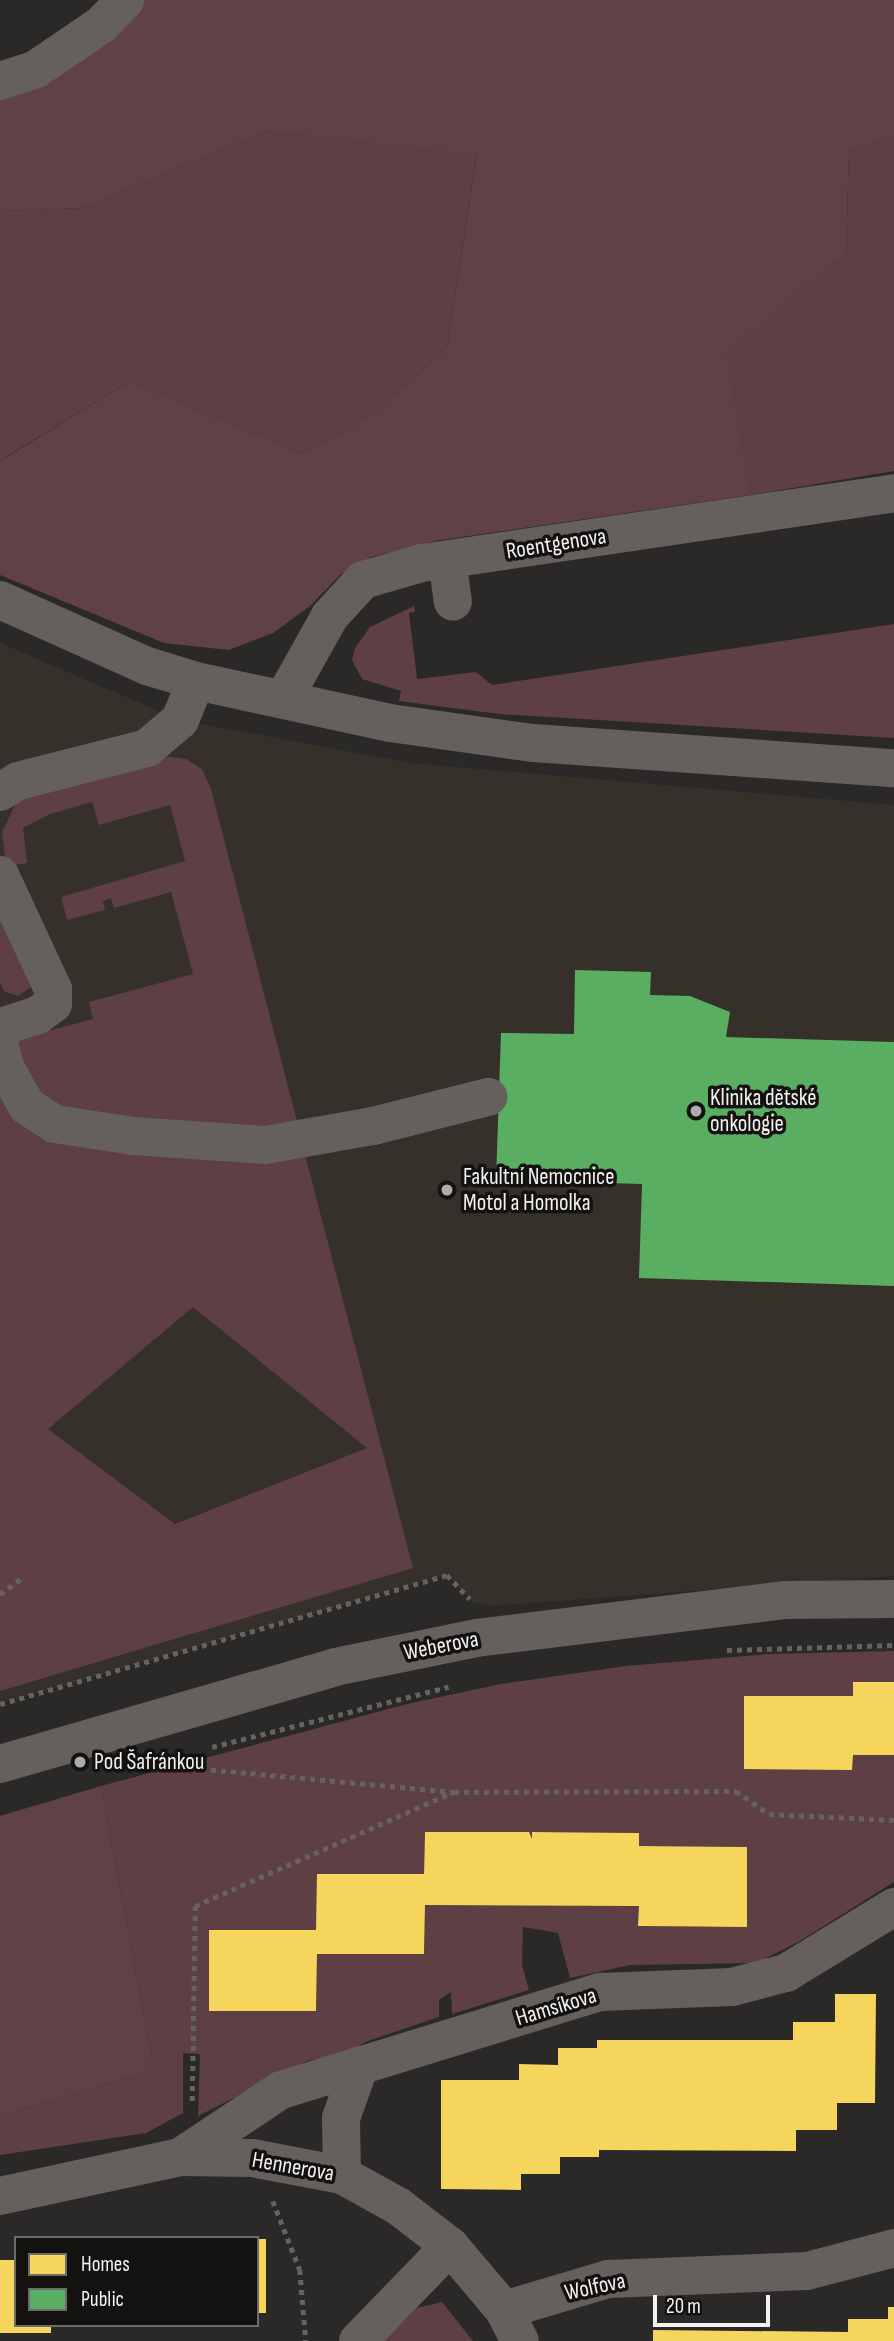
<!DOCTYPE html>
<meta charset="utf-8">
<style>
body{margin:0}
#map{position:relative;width:894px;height:2341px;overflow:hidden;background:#2a2928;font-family:"Sofia Sans Condensed",sans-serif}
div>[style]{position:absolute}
.built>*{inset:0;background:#35312a}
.green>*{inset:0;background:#5d3f44}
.forest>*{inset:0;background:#604246}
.homes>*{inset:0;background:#f6d55c;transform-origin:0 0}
.public>*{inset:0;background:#5aae61}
.path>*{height:4.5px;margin-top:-2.25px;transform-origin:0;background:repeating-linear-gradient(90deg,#656260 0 5px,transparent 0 10px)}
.minor>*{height:38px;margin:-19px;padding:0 19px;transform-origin:19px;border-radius:19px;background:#655f5e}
.dots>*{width:19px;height:19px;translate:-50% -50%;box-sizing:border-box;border:4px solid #131211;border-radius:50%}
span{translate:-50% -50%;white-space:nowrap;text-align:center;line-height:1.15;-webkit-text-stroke:7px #131211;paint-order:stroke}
.street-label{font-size:23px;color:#f3f2f0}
.poi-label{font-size:23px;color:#f3f2f0}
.left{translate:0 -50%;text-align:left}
.legend{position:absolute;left:14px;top:2236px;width:245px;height:91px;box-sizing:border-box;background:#131211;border:2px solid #6d6c6a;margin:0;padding:9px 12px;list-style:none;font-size:21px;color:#f3f2f0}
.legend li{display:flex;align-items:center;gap:14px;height:35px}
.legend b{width:35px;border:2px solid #6d6c6a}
.scale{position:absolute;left:653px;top:2295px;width:117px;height:32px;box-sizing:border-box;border:4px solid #f3f2f0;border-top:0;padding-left:9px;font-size:21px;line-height:24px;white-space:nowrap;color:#f3f2f0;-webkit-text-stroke:5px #131211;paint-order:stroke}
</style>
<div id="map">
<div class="built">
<div style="clip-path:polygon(0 643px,180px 720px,410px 763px,894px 805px,894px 1576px,489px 1606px,472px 1602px,447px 1575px,0 1704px)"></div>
</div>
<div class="green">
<div style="clip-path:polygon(267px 131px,477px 153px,447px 348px,370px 416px,303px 454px,130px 381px,6px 457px,0 455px,0 211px,83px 208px)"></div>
<div style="clip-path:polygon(894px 137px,894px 471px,751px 495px,725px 354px,846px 253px,849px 150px)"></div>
<div style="clip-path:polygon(414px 606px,415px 612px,409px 613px,417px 679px,476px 672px,492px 685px,894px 624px,894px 738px,499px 714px,399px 701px,401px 691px,362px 679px,352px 660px,355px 648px,370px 627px)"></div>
<div style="clip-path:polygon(162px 756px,186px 759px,202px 769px,211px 789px,299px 1129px,84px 1118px,37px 1100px,11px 1041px,93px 1019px,89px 1002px,193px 974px,171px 892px,114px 908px,111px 898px,103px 901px,105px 910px,67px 920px,61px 897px,185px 861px,170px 805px,99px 825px,92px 802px,50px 814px,23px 828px,27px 863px,6px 866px,2px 832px,19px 797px)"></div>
<div style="clip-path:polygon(0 911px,31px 987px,18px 996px,5px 992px,0 983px)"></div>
<div style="clip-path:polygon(evenodd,0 1094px,305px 1155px,413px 1568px,0 1691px,0 1094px,193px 1307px,367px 1448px,175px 1524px,48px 1429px,193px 1307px)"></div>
<div style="clip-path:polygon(evenodd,894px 1651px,894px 1682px,853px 1682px,853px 1755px,894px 1755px,894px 1882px,800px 1941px,756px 1963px,630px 1965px,570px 1978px,558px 1933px,523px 1927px,522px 1965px,529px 1990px,452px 2014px,451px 1992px,439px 2000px,439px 2017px,365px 2042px,348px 2053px,307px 2061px,198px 2116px,200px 2054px,183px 2053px,183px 2113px,146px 2133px,0 2155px,0 2116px,154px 2070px,101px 1786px,407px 1704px,501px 1684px,626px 1666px,769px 1654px,894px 1651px,425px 1832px,532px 1839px,532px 1832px,638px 1833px,639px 1846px,747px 1847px,747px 1927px,639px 1926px,639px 1906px,425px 1905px,424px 1954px,317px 1954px,316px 2011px,209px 2011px,209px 1930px,316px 1930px,424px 1874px,425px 1832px)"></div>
<div style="clip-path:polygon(442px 2302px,473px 2341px,383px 2341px,417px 2308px)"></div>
</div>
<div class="forest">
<div style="clip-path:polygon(143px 0,894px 0,894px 137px,849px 150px,846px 253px,726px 354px,751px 495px,435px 541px,371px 557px,341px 574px,310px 606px,273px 633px,229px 650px,164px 643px,0 575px,0 455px,7px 457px,130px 381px,303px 454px,370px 416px,447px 348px,477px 154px,267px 131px,83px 208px,0 211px,0 92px)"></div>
<div style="clip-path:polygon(101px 1786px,154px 2070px,0 2116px,0 1816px)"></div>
</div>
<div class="homes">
<div style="clip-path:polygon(853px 1682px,894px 1682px,894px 1755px,853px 1755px,852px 1770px,744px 1769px,744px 1696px,853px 1696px)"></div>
<div style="clip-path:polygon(425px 1832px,529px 1832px,532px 1839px,532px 1832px,639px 1833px,639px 1846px,747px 1847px,747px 1927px,638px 1926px,639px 1906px,425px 1905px,424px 1954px,317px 1954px,316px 2011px,209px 2011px,209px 1930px,316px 1930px,317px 1874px,424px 1874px)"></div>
<div style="clip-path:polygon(835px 1994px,876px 1994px,875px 2103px,837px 2103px,837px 2130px,796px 2130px,796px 2151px,599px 2150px,599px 2157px,560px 2157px,560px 2174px,521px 2174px,521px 2190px,441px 2189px,441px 2080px,519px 2080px,519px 2064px,558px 2065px,558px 2048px,597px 2048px,597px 2040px,793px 2040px,793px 2022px,835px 2022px)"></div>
<div style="left:257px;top:2239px;width:9px;height:74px"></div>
<div style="clip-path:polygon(0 2260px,16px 2260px,16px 2325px,51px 2325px,51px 2333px,0 2333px)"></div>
<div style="clip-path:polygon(888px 2307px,894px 2307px,894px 2341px,653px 2341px,653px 2330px,848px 2332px,848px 2319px,888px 2319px)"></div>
</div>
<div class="public">
<div style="clip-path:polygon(575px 970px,651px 972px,650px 995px,690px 996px,730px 1012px,726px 1037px,894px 1042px,894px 1286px,639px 1278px,642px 1184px,496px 1180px,501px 1033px,574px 1034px)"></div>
</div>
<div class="path">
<div style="left:0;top:1594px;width:27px;rotate:-36deg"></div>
<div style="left:727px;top:1650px;width:167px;rotate:-1.7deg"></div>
<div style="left:0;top:1704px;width:465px;rotate:-16.1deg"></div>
<div style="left:447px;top:1575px;width:33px;rotate:46deg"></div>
<div style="left:212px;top:1747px;width:244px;rotate:-14.3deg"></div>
<div style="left:151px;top:1764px;width:304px;rotate:5.3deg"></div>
<div style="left:454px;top:1792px;width:282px;rotate:-0.2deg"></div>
<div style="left:736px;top:1791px;width:40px;rotate:34.9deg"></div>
<div style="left:769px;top:1814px;width:125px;rotate:2.7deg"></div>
<div style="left:192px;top:2101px;width:195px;rotate:-89.1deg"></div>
<div style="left:195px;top:1906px;width:283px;rotate:-23.8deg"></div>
<div style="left:273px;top:2201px;width:74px;rotate:68.6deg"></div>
<div style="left:300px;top:2270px;width:71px;rotate:85.2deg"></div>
</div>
<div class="minor">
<div style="left:0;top:81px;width:38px;rotate:-18deg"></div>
<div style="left:36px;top:69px;width:78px;rotate:-34.1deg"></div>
<div style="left:101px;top:25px;width:35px;rotate:-46deg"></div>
<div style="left:447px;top:560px;width:42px;rotate:81.9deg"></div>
<div style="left:0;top:600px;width:161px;rotate:24.2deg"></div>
<div style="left:147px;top:666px;width:51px;rotate:17deg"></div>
<div style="left:196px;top:681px;width:198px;rotate:12.2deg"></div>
<div style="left:390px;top:723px;width:144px;rotate:8deg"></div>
<div style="left:533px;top:743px;width:362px;rotate:4deg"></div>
<div style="left:283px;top:700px;width:96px;rotate:-60.8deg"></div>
<div style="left:330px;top:616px;width:49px;rotate:-47.5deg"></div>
<div style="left:363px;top:580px;width:61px;rotate:-16.1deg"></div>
<div style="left:422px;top:563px;width:477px;rotate:-8.4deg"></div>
<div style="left:0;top:792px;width:21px;rotate:-31deg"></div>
<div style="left:18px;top:781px;width:133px;rotate:-14.3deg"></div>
<div style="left:147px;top:748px;width:43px;rotate:-40.3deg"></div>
<div style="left:180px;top:720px;width:42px;rotate:-67.7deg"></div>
<div style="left:0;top:875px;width:126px;rotate:65.1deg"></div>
<div style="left:53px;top:989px;width:15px;rotate:90deg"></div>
<div style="left:53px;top:1004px;width:19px;rotate:144deg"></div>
<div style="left:38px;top:1015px;width:40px;rotate:162deg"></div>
<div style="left:0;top:1046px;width:22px;rotate:77deg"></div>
<div style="left:5px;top:1067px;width:45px;rotate:60.6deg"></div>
<div style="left:27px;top:1106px;width:33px;rotate:33deg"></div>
<div style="left:55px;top:1124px;width:79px;rotate:8.7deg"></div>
<div style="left:133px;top:1136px;width:132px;rotate:3.9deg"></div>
<div style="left:265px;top:1145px;width:110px;rotate:-10deg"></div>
<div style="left:373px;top:1126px;width:119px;rotate:-14.2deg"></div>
<div style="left:0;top:1764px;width:349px;rotate:-16.1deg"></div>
<div style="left:335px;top:1667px;width:144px;rotate:-11.6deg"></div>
<div style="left:476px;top:1638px;width:312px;rotate:-7deg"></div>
<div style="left:786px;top:1600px;width:108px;rotate:-0.5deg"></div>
<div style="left:180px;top:2157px;width:121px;rotate:-33.6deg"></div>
<div style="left:281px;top:2090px;width:334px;rotate:-17.1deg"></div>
<div style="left:600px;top:1992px;width:132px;rotate:-2.2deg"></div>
<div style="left:732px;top:1987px;width:56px;rotate:-14.5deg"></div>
<div style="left:786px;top:1973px;width:127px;rotate:-31.4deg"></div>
<div style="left:342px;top:2175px;width:57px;rotate:-91deg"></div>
<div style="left:341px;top:2118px;width:56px;rotate:-70.3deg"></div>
<div style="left:0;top:2196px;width:184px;rotate:-12.2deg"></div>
<div style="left:180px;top:2157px;width:72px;rotate:0.8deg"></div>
<div style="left:252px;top:2158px;width:92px;rotate:10.7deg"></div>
<div style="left:342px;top:2175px;width:64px;rotate:29deg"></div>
<div style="left:398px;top:2206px;width:66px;rotate:37.6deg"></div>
<div style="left:450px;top:2246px;width:84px;rotate:49.8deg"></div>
<div style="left:504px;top:2310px;width:35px;rotate:63deg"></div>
<div style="left:504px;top:2310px;width:109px;rotate:-16.6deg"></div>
<div style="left:608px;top:2279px;width:199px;rotate:-2.3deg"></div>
<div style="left:807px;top:2271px;width:90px;rotate:-14.8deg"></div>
<div style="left:358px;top:2341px;width:132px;rotate:-45.9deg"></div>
</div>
<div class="dots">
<div style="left:696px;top:1111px;background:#adacaa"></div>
<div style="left:447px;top:1190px;background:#adacaa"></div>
<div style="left:80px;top:1762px;background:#adacaa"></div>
</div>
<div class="street-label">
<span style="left:556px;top:544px;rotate:-9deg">Roentgenova</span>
<span style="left:441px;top:1646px;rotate:-11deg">Weberova</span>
<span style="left:556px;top:2007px;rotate:-17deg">Hamsíkova</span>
<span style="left:293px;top:2167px;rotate:10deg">Hennerova</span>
<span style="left:595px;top:2287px;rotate:-12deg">Wolfova</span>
</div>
<div class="poi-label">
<span class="left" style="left:710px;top:1111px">Klinika dětské<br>onkologie</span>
<span class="left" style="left:463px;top:1190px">Fakultní Nemocnice<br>Motol a Homolka</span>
<span class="left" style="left:94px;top:1762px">Pod Šafránkou</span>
</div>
<ul class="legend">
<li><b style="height:19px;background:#f6d55c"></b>Homes</li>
<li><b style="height:19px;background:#5aae61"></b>Public</li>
</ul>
<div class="scale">20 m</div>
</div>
